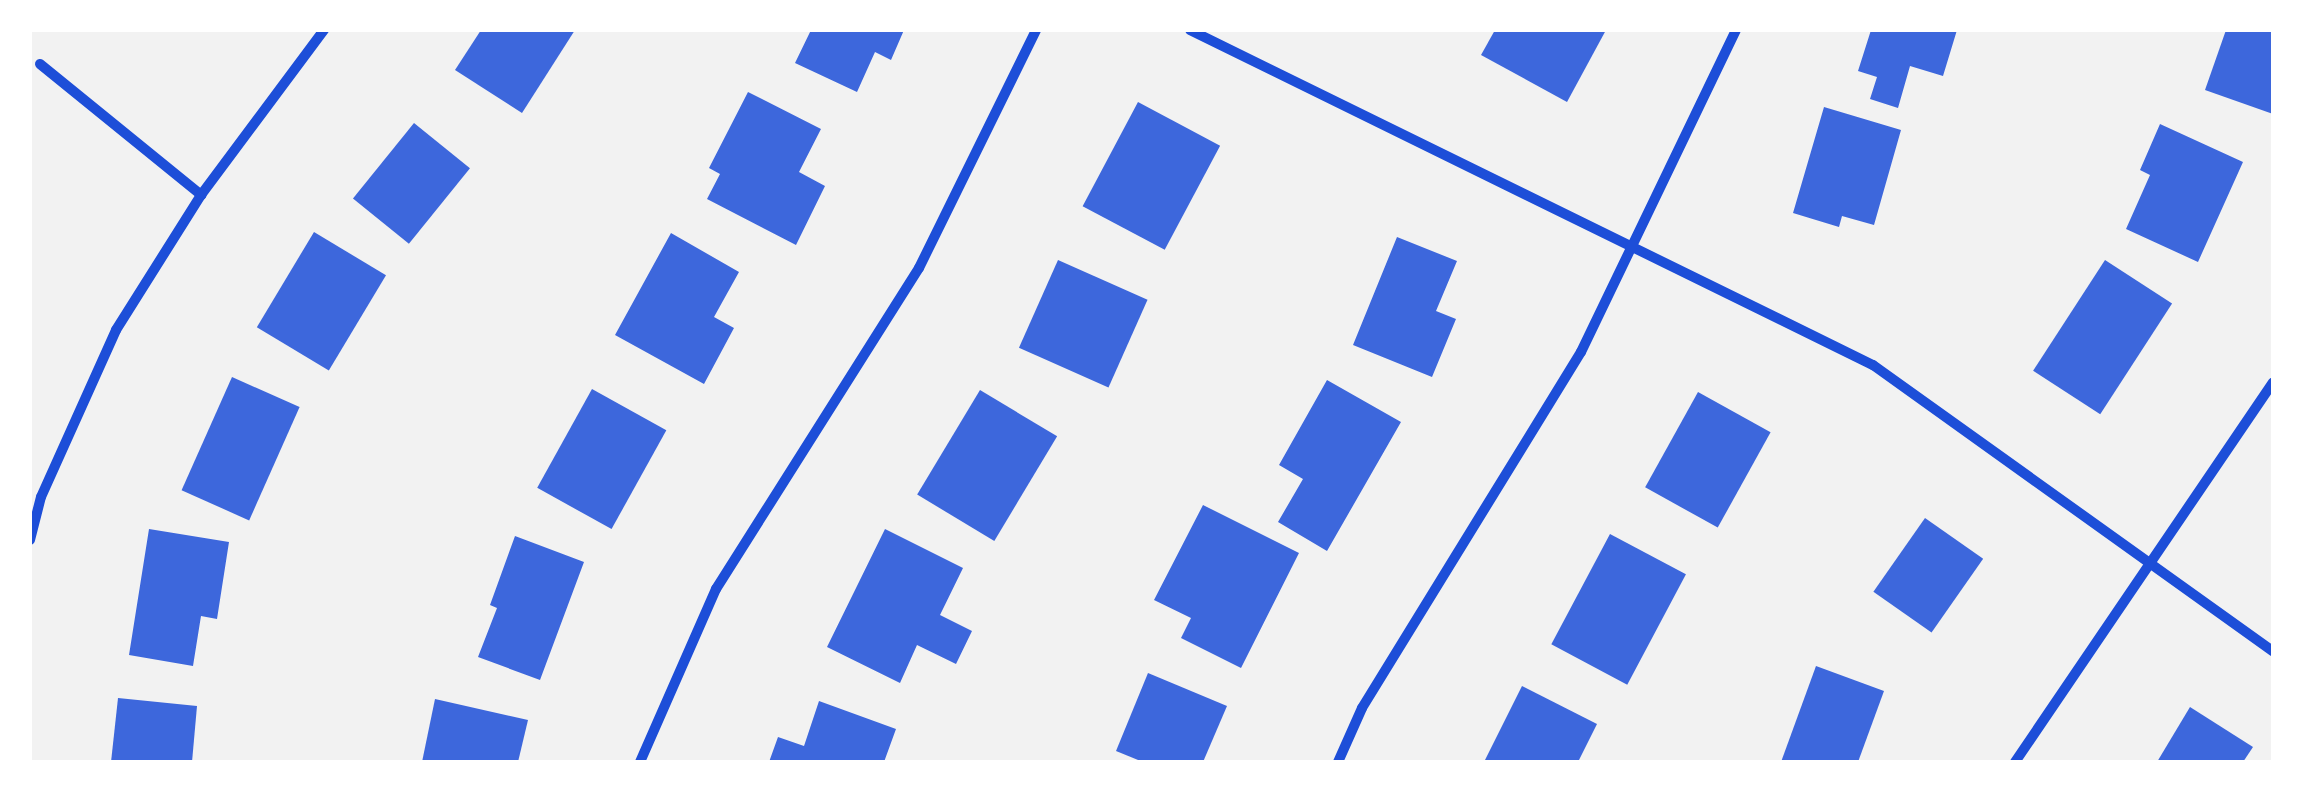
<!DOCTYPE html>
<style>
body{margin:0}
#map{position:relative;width:2303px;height:792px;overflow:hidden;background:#f2f2f2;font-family:Barlow,sans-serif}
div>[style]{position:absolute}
.building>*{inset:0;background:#3d67dc;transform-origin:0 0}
.minor>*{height:10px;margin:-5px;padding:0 5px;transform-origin:5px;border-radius:5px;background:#1d4ed8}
span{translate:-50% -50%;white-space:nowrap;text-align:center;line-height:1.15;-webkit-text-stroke:9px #fff;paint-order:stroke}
.frame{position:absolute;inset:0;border:32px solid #fff;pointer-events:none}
</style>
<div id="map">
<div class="building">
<div style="clip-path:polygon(481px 30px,575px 30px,522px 113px,455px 70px)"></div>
<div style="clip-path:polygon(811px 30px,904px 30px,891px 60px,875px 52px,857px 92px,795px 63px)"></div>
<div style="clip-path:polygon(1495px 30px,1606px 30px,1567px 102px,1481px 55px)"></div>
<div style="clip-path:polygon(1871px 30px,1957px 30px,1943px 76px,1910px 66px,1898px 108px,1870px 99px,1877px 77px,1858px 71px)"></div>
<div style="clip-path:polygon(2226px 30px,2273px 30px,2273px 114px,2205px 90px)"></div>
<div style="clip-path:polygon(748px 92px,821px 129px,799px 172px,825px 186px,796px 245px,707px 199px,720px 174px,709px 168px)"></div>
<div style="left:1138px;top:102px;width:93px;height:118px;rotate:28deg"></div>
<div style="clip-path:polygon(1824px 107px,1901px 130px,1874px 225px,1842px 216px,1839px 227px,1793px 213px)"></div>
<div style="left:414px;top:123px;width:72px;height:97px;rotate:39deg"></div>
<div style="clip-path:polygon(2160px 124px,2243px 162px,2198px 262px,2126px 229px,2150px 175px,2140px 170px)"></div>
<div style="left:314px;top:232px;width:84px;height:111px;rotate:31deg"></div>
<div style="clip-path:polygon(671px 233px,739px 272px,714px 317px,734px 328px,704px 384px,615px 335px)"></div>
<div style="clip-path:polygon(1397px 237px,1457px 261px,1436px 311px,1456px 319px,1432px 377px,1353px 345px)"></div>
<div style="left:1058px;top:260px;width:98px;height:96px;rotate:24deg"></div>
<div style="left:2105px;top:260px;width:80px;height:132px;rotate:33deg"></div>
<div style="left:232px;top:377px;width:74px;height:124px;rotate:24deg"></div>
<div style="clip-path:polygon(1327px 380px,1401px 422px,1327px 551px,1278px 522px,1303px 479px,1279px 465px)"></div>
<div style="left:592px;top:389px;width:85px;height:113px;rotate:29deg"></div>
<div style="left:980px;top:390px;width:90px;height:122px;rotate:31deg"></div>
<div style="left:1698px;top:392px;width:83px;height:109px;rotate:29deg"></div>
<div style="clip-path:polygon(1203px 505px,1299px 553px,1241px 668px,1181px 638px,1191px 618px,1154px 600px)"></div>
<div style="left:1925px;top:518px;width:71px;height:90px;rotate:35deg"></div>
<div style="clip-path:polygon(149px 529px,229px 542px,217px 619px,201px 616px,193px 666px,129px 655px)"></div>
<div style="clip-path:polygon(885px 529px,963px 568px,940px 615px,972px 631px,956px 664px,917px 645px,900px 683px,827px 647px)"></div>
<div style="left:1610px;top:534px;width:86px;height:125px;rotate:28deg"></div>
<div style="clip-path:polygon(515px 536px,584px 562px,540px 680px,478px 657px,497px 608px,490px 605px)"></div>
<div style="clip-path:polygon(1816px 666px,1884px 691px,1858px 762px,1781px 762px)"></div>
<div style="clip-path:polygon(1148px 673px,1227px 706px,1203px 762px,1143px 762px,1116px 751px)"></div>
<div style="clip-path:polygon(1522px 686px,1597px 724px,1578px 762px,1484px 762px)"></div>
<div style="clip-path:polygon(118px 698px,197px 706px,192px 762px,111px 762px)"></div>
<div style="clip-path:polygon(435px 699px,528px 720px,518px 762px,422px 762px)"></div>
<div style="clip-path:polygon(819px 701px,896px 729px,884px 762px,769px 762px,778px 737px,804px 746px)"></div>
<div style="clip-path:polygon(2190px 707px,2253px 747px,2243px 762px,2157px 762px)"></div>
</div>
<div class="minor">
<div style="left:1190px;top:30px;width:761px;rotate:26.13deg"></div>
<div style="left:1873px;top:365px;width:492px;rotate:35.6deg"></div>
<div style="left:40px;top:64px;width:208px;rotate:39.1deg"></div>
<div style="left:30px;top:540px;width:44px;rotate:-75.7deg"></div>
<div style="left:41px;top:497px;width:183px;rotate:-65.8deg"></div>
<div style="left:116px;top:330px;width:160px;rotate:-57.8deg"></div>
<div style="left:201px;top:195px;width:206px;rotate:-53.3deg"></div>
<div style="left:640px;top:762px;width:189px;rotate:-66.3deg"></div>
<div style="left:716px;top:589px;width:380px;rotate:-57.7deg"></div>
<div style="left:919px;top:268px;width:265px;rotate:-63.8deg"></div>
<div style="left:1338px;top:762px;width:59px;rotate:-66deg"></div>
<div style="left:1362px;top:708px;width:418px;rotate:-58.4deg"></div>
<div style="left:1581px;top:352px;width:357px;rotate:-64.3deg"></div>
<div style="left:2015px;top:762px;width:459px;rotate:-55.8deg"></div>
</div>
<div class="frame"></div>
</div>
